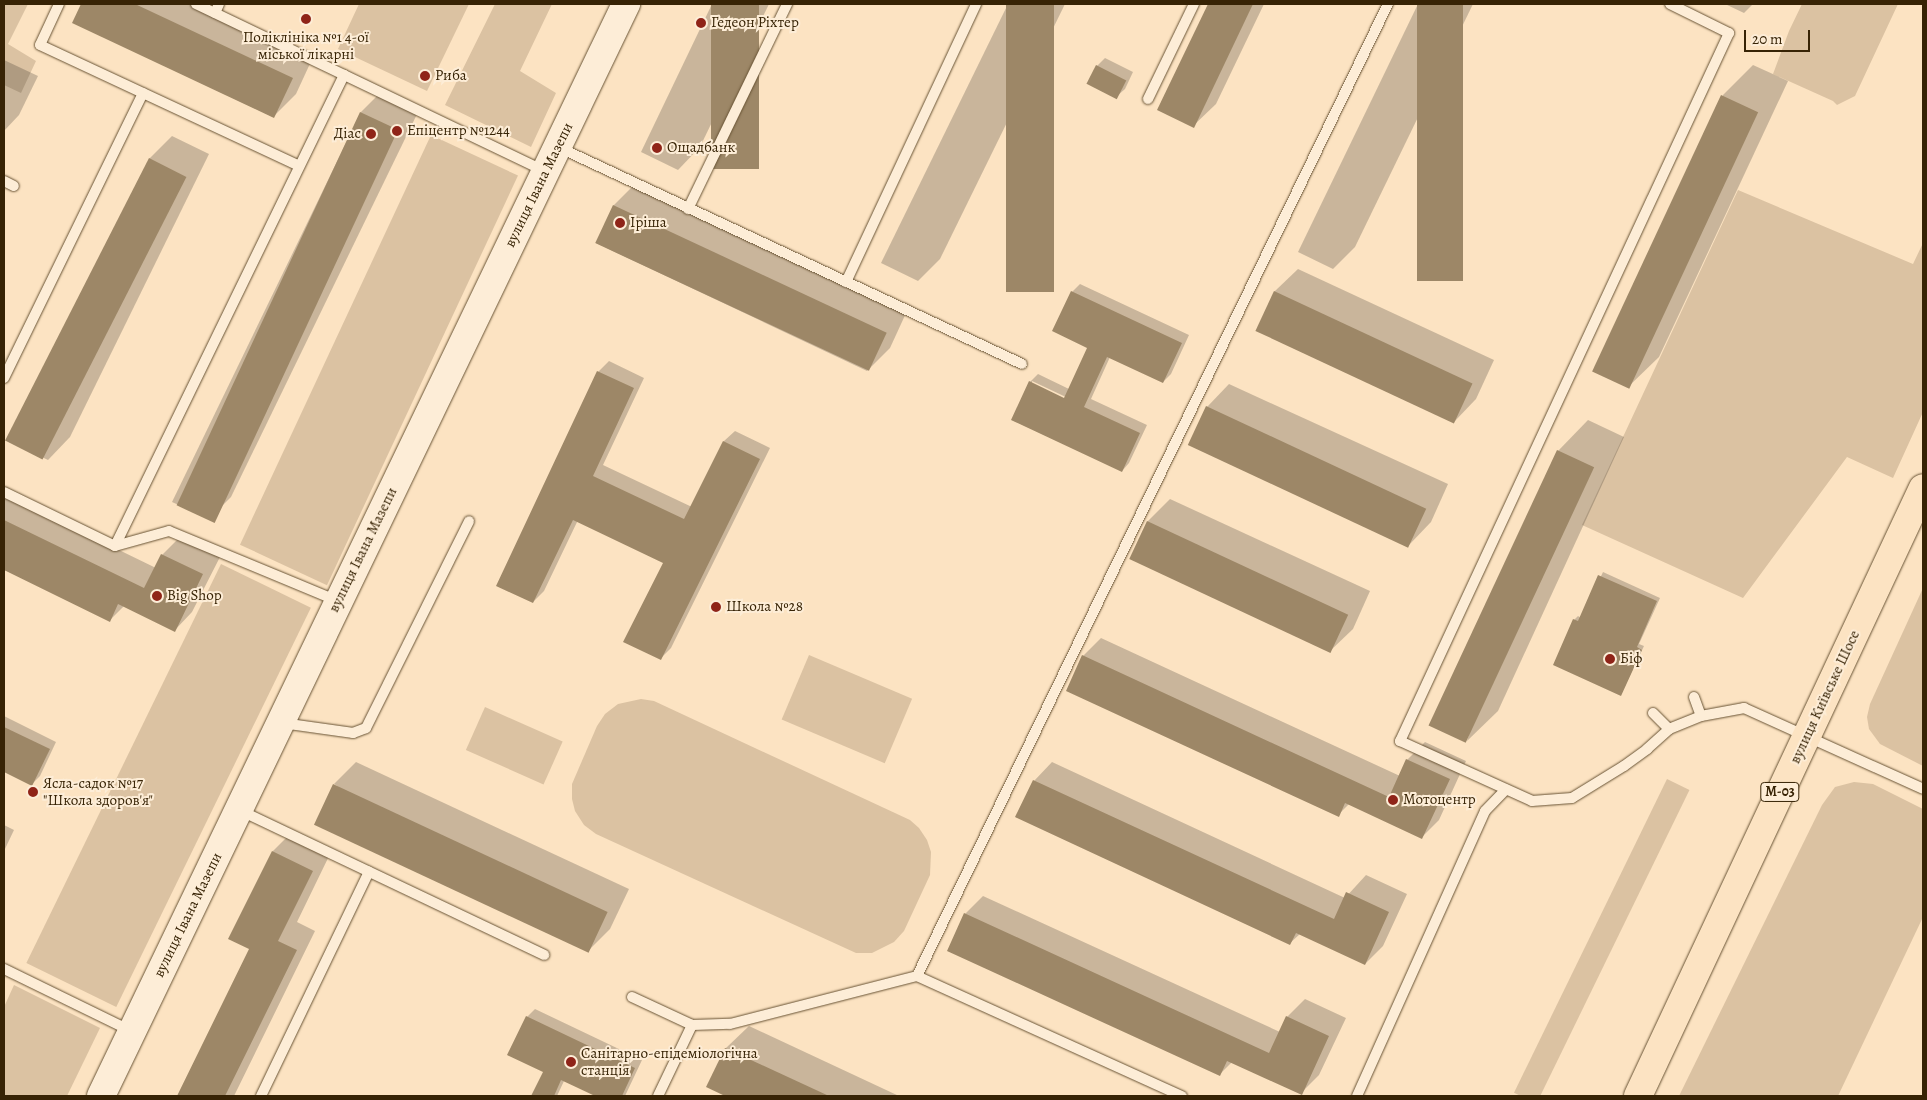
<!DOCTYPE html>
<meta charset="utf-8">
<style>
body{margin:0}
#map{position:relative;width:1927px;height:1100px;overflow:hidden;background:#fce3c2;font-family:Alegreya,serif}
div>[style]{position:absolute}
.green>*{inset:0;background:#dbc2a2;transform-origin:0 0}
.shadow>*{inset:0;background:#0003}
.building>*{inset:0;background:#9d8767;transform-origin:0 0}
.roads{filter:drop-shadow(0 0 1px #685334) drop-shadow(0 0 1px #685334)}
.lane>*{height:10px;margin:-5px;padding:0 5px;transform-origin:5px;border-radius:5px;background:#fdedd7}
.secondary>*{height:28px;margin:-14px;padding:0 14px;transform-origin:14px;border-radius:14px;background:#fdedd7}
.highway>*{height:28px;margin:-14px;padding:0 14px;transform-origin:14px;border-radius:14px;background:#fce3c2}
.dots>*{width:14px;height:14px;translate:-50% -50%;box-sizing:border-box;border:2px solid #fdedd7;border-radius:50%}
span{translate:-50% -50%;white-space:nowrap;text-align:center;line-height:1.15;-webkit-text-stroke:4px #fdedd7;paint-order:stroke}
.shield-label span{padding:1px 4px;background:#fdedd7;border:1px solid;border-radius:4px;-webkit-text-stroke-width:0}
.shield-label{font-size:14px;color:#372305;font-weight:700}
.poi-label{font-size:15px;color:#372305}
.left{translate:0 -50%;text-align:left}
.right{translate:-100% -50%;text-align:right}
.street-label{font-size:15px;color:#372305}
.frame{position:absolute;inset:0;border:5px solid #372305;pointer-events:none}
.scale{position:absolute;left:1744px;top:30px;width:66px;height:22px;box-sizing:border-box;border:2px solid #372305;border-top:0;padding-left:6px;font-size:15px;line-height:18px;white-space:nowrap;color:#372305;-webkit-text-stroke:4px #fdedd7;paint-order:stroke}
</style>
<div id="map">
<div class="green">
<div style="clip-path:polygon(4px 4px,28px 4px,8px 44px,36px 61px,21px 93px,4px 85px)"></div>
<div style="clip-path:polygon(359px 4px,469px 4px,427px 91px,338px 49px)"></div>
<div style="clip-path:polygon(495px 4px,552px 4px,520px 71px,556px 93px,531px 147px,445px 105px)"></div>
<div style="clip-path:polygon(1802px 4px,1898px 4px,1855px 96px,1837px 105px,1833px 101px,1773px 74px,1789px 31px)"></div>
<div style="left:431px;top:135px;width:96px;height:452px;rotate:25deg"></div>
<div style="clip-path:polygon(1738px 190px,1913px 264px,1923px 243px,1923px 412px,1893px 478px,1847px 457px,1743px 598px,1582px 525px)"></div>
<div style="left:221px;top:564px;width:100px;height:444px;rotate:26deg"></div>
<div style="clip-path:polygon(1923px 588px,1923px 766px,1880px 744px,1869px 729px,1867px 717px,1870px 704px)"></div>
<div style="left:809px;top:655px;width:112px;height:70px;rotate:23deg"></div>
<div style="clip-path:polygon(641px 699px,654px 701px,910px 820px,919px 828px,927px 840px,931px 852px,930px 875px,904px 931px,894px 942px,872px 953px,856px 953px,596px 834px,584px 825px,575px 811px,572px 799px,572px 784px,597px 726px,605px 714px,618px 704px)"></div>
<div style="left:485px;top:707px;width:85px;height:47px;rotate:24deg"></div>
<div style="left:1667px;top:779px;width:25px;height:349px;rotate:26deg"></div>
<div style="clip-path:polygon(1854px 782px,1873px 784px,1923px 809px,1923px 917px,1838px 1096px,1679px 1096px,1822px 805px,1835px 787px)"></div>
<div style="clip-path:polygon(14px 985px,100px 1028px,67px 1096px,4px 1096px,4px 1007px)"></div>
</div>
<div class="shadow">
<div style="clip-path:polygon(83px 4px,205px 4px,314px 55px,296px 94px,273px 117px,74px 23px)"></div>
<div style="clip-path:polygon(712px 4px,769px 4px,700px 147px,678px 170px,641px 152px)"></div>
<div style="clip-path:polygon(1008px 4px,1065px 4px,940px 259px,918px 281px,881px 263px)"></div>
<div style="clip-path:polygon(1209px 4px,1264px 4px,1216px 104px,1193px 126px,1158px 109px)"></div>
<div style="clip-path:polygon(1418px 4px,1473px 4px,1355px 247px,1333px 269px,1298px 252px)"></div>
<div style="clip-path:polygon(1725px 4px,1753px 4px,1744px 13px)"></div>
<div style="clip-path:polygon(1105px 58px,1133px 72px,1125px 89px,1117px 96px,1097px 66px)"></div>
<div style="clip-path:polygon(4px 60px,38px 76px,19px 115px,4px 131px)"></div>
<div style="clip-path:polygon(1753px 65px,1788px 81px,1659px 357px,1628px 387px,1594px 371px,1723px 95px)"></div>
<div style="clip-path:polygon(383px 90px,420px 108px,231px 497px,209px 519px,172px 502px,361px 112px)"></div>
<div style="clip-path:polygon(172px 136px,209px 154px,70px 437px,48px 460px,11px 442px,150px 158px)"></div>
<div style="clip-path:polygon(636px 183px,907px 311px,890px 348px,867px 371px,596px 243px,614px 205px)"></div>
<div style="clip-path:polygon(1298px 269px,1494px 360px,1476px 399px,1454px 422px,1257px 330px,1275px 291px)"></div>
<div style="clip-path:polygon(evenodd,1080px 284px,1189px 335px,1171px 374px,1163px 382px,1110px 357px,1091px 399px,1147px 425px,1129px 463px,1122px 471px,1012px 420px,1030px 382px,1038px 374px,1069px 389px,1089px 347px,1054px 331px,1072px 292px,1080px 284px,1032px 381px,1070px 399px,1069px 401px,1032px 384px,1032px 381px)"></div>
<div style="clip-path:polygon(609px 361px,644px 378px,603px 465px,692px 507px,724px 441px,735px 431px,770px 448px,671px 648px,660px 659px,664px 562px,578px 520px,544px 591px,533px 602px,598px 372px)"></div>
<div style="clip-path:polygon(1229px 384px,1448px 484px,1431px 522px,1409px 545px,1207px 407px)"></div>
<div style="clip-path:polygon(1588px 420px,1624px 437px,1498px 711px,1467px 741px,1558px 451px)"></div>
<div style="clip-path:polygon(4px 494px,156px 568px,162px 555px,180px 537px,220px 557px,192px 612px,175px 630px,124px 606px,110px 620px,4px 569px)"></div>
<div style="clip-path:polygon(1170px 499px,1370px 591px,1353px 629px,1330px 651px,1131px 559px,1148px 521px)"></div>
<div style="clip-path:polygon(1603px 572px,1660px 598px,1639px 644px,1644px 646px,1621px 694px,1574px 620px,1578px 616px,1581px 618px)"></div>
<div style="clip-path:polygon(1101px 638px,1400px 776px,1407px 760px,1425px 742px,1466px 761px,1439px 820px,1422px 837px,1349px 804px,1338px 815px,1067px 690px,1083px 656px)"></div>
<div style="clip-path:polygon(4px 716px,56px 742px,40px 776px,32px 784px,4px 770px)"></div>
<div style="clip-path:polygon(356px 762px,629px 889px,610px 929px,588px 951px,334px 784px)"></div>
<div style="clip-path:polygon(1052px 762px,1345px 898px,1366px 875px,1407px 894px,1383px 946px,1365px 964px,1300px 934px,1290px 943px,1034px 781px)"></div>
<div style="clip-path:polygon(4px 825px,14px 830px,4px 851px)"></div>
<div style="clip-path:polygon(292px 832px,331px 852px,297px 922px,315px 931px,234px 1096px,178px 1096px,251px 949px,273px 851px)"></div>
<div style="clip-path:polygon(983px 896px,1280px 1032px,1287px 1017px,1305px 999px,1346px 1018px,1319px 1075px,1301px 1093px,1232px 1062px,1220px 1074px,965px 914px)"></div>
<div style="clip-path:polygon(535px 1009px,642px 1060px,625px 1096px,598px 1096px,564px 1081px,557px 1096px,533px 1096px,544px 1071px,527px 1017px)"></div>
<div style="clip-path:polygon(749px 1026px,899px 1096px,728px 1096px,708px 1087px,726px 1048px)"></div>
</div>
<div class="building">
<div style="clip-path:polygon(81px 4px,135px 4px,293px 78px,274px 118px,72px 23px)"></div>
<div style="left:711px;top:4px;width:48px;height:165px"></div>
<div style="left:1006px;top:4px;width:48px;height:288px"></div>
<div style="clip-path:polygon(1208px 4px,1253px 4px,1194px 128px,1157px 110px)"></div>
<div style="left:1417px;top:4px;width:46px;height:277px"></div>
<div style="left:1096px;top:65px;width:34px;height:21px;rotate:27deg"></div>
<div style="left:1721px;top:95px;width:41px;height:305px;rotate:25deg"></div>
<div style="left:360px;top:112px;width:42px;height:434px;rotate:25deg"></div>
<div style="left:149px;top:158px;width:42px;height:317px;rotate:27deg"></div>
<div style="left:613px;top:205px;width:302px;height:42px;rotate:25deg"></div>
<div style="clip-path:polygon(1071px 291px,1182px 343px,1163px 383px,1107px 357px,1084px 407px,1140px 433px,1122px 472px,1011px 420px,1029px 381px,1064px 398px,1087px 348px,1052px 331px)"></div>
<div style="left:1274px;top:291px;width:219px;height:44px;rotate:25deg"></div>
<div style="clip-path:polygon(597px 371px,634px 388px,593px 476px,684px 519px,723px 441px,760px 459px,661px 660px,623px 642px,663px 563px,573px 520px,533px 603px,496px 586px)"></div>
<div style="left:1206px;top:406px;width:243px;height:43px;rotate:25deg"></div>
<div style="left:1557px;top:450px;width:41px;height:304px;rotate:25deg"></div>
<div style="clip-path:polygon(4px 520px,144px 588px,161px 554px,203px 574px,175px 632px,118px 604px,110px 622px,4px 570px)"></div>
<div style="left:1147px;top:521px;width:222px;height:42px;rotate:25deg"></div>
<div style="clip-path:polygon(1598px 575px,1657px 601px,1637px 647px,1642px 650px,1621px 696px,1553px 665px,1573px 619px,1578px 621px)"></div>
<div style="clip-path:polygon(1082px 655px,1389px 797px,1406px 759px,1450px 779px,1422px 839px,1345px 803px,1339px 817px,1066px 691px)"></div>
<div style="clip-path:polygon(4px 727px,50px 749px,32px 786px,4px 772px)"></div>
<div style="clip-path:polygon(1033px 780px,1334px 919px,1346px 892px,1389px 912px,1365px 965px,1296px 933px,1290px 945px,1015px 817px)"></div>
<div style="left:333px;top:784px;width:303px;height:45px;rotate:25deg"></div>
<div style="clip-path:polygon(272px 851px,313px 871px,278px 941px,297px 950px,225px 1096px,177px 1096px,249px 949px,228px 939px)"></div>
<div style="clip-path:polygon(964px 913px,1269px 1053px,1286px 1016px,1329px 1036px,1302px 1095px,1227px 1061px,1220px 1076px,947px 951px)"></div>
<div style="clip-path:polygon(526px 1016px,635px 1068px,622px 1096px,595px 1096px,561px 1080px,554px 1096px,531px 1096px,543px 1072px,507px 1055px)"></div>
<div style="clip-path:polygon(725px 1048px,829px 1096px,725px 1096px,706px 1087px)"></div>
</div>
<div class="roads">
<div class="lane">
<div style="left:59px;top:4px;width:45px;rotate:114.9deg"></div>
<div style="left:40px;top:45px;width:286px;rotate:25deg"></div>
<div style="left:196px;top:4px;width:386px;rotate:25.6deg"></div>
<div style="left:1670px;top:4px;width:66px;rotate:26.2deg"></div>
<div style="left:1729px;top:33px;width:781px;rotate:114.92deg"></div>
<div style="left:1400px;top:741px;width:145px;rotate:24.4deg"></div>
<div style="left:1532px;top:801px;width:40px;rotate:-4.3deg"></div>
<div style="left:1572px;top:798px;width:61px;rotate:-31.6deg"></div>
<div style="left:1624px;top:766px;width:29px;rotate:-36deg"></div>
<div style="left:1647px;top:749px;width:30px;rotate:-42deg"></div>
<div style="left:1669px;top:729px;width:35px;rotate:-22deg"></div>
<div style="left:1701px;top:716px;width:44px;rotate:-10.5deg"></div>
<div style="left:1744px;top:708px;width:196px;rotate:24.3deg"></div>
<div style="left:215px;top:13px;width:10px;rotate:-66deg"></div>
<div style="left:1148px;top:99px;width:106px;rotate:-64.2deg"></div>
<div style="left:558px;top:147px;width:512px;rotate:25.06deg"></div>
<div style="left:4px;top:181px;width:11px;rotate:27deg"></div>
<div style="left:688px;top:209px;width:228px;rotate:-64.2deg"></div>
<div style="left:846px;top:282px;width:307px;rotate:-64.9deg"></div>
<div style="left:4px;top:378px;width:317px;rotate:-64deg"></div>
<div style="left:4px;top:492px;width:123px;rotate:25.9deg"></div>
<div style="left:115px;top:546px;width:56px;rotate:-15.5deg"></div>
<div style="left:169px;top:531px;width:183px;rotate:22.5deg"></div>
<div style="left:115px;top:546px;width:524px;rotate:-64.07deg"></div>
<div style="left:1694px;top:697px;width:20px;rotate:70deg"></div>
<div style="left:1653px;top:713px;width:23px;rotate:45deg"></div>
<div style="left:282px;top:723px;width:72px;rotate:8deg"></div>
<div style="left:353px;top:733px;width:14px;rotate:-21deg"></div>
<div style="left:366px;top:728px;width:231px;rotate:-63.5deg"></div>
<div style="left:239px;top:810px;width:338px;rotate:25.4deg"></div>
<div style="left:4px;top:969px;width:141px;rotate:26deg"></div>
<div style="left:917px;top:976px;width:291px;rotate:24.4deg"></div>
<div style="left:632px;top:997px;width:66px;rotate:25deg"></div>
<div style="left:261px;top:1096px;width:249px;rotate:-64.3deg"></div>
<div style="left:658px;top:1096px;width:79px;rotate:-64.4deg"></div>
<div style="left:692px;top:1025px;width:38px;rotate:-2deg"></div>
<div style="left:730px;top:1024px;width:193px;rotate:-14.4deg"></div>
<div style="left:917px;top:976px;width:1080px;rotate:-64.15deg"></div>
<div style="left:1357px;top:1096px;width:312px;rotate:-65.8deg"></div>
<div style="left:1485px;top:811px;width:30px;rotate:-46deg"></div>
</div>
<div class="secondary">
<div style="left:101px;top:1096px;width:1212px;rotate:-64.32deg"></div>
</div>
<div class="highway">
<div style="left:1638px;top:1096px;width:671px;rotate:-64.89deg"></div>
</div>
</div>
<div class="dots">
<div style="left:306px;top:19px;background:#8f2418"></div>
<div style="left:701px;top:23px;background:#8f2418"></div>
<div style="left:425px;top:76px;background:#8f2418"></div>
<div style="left:397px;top:131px;background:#8f2418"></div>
<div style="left:371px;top:134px;background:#8f2418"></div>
<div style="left:657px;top:148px;background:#8f2418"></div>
<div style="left:620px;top:223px;background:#8f2418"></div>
<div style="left:157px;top:596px;background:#8f2418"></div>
<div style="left:716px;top:607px;background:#8f2418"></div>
<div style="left:1610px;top:659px;background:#8f2418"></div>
<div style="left:33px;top:792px;background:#8f2418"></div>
<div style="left:1393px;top:800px;background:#8f2418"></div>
<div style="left:571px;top:1062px;background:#8f2418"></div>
</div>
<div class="shield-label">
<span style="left:1780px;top:792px">М-03</span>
</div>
<div class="poi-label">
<span class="left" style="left:711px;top:23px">Гедеон Ріхтер</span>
<span style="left:306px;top:46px">Поліклініка №1 4-ої<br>міської лікарні</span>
<span class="left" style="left:435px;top:76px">Риба</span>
<span class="left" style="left:407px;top:131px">Епіцентр №1244</span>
<span class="right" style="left:361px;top:134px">Діас</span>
<span class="left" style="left:667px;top:148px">Ощадбанк</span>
<span class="left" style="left:630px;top:223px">Іріша</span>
<span class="left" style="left:167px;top:596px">Big Shop</span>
<span class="left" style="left:726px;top:607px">Школа №28</span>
<span class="left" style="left:1620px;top:659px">Біф</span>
<span class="left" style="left:43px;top:792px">Ясла-садок №17<br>"Школа здоров'я"</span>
<span class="left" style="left:1403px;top:800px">Мотоцентр</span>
<span class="left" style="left:581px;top:1062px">Санітарно-епідеміологічна<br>станція</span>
</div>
<div class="street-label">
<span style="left:539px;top:185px;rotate:-64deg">вулиця Івана Мазепи</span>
<span style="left:363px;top:550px;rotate:-64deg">вулиця Івана Мазепи</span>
<span style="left:1825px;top:697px;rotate:-65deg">вулиця Київське Шосе</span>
<span style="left:188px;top:915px;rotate:-64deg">вулиця Івана Мазепи</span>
</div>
<div class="frame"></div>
<div class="scale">20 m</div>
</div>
